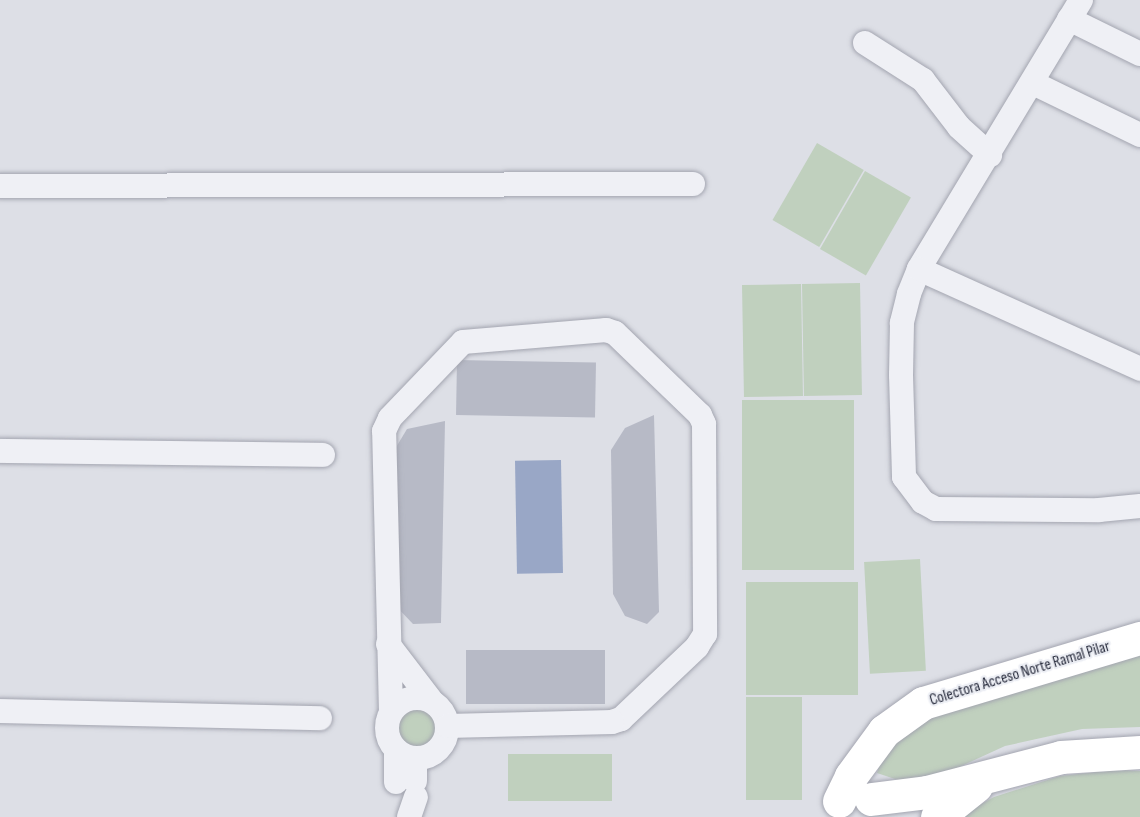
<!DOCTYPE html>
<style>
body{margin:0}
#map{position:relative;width:1140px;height:817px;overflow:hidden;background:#dddfe6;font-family:"Sofia Sans Condensed",sans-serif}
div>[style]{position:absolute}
.green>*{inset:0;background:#c0d0be;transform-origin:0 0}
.round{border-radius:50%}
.water>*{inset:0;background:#99a7c6;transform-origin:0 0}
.building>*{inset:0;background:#b7bac6;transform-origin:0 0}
.roads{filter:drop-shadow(0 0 2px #a3a5b0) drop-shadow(0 0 2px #a3a5b0)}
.street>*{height:24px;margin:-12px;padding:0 12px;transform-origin:12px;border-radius:12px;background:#eff0f5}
.street>.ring{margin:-12px;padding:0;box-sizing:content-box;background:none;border:24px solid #eff0f5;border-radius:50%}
.secondary>*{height:33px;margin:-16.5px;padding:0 16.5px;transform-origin:16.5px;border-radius:16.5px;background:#fff}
span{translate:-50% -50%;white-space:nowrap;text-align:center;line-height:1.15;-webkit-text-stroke:4.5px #eceef4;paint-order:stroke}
.street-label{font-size:16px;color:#272b3c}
</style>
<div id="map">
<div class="green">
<div style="left:817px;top:143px;width:54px;height:89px;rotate:30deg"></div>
<div style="left:865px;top:171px;width:53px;height:90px;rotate:30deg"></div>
<div style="left:860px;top:283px;width:112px;height:58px;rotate:89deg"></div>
<div style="left:801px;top:284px;width:112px;height:59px;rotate:89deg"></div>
<div style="left:742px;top:400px;width:112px;height:170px"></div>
<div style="left:920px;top:559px;width:112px;height:56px;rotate:87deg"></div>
<div style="left:858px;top:582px;width:113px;height:112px;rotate:90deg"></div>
<div style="clip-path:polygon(1140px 647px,1140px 727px,1082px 729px,1005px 746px,944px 774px,898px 780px,877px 773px,884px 751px,907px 731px,943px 710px)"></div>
<div style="left:746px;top:697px;width:56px;height:103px"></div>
<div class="round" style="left:397px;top:706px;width:42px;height:42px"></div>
<div style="left:612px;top:754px;width:47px;height:104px;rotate:90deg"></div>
<div style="clip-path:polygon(1115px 770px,1140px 771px,1140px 817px,957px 817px,994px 797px,1060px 776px)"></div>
</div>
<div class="water">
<div style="left:561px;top:460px;width:113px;height:46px;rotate:89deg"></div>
</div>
<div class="building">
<div style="left:457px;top:360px;width:139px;height:55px;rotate:1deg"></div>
<div style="clip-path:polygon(654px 415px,659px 612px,647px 624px,625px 616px,613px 594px,611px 450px,625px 428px)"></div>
<div style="clip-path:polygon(445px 421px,441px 623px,413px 624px,393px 603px,395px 449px,407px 429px)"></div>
<div style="left:466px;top:650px;width:139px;height:54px"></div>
</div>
<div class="roads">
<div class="street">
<div style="left:1081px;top:0;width:314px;rotate:121.1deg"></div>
<div style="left:919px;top:269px;width:27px;rotate:112deg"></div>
<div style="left:909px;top:294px;width:30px;rotate:104deg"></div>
<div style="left:902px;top:323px;width:52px;rotate:91.1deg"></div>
<div style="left:901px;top:375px;width:102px;rotate:88.3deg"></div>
<div style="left:904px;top:477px;width:31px;rotate:53deg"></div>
<div style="left:923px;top:502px;width:15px;rotate:28deg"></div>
<div style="left:936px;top:509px;width:163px;rotate:0.4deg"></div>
<div style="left:1099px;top:510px;width:41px;rotate:-5.6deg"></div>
<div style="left:1069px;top:19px;width:79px;rotate:26.2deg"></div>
<div style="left:865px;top:43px;width:69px;rotate:32.5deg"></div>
<div style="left:923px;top:80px;width:59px;rotate:52.5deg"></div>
<div style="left:959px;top:127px;width:42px;rotate:42.1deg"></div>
<div style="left:1033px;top:83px;width:119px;rotate:25.9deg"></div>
<div style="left:0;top:186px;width:693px;rotate:-0.17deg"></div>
<div style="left:919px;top:269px;width:243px;rotate:24.3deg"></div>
<div style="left:0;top:451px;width:323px;rotate:0.7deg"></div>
<div style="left:388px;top:644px;width:69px;rotate:52.6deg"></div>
<div class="ring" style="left:387px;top:698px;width:36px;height:36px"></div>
<div style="left:0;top:711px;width:320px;rotate:1.3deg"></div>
<div style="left:391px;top:712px;width:281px;rotate:-91.4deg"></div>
<div style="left:384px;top:431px;width:14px;rotate:-65deg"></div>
<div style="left:390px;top:418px;width:105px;rotate:-46.2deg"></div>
<div style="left:463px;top:342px;width:144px;rotate:-4.8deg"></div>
<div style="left:606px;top:330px;width:9px;rotate:18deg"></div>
<div style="left:615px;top:333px;width:118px;rotate:44deg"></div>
<div style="left:700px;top:415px;width:10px;rotate:66deg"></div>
<div style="left:704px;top:424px;width:210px;rotate:89.7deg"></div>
<div style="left:705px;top:634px;width:15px;rotate:122deg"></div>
<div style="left:697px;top:647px;width:105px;rotate:136.5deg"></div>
<div style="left:621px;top:719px;width:9px;rotate:162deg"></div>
<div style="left:612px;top:722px;width:164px;rotate:178.6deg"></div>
<div style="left:415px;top:781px;width:23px;rotate:-90deg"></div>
<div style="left:396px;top:782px;width:32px;rotate:-90deg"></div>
<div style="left:409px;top:817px;width:21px;rotate:-71deg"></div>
</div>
<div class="secondary">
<div style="left:871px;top:799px;width:56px;rotate:-7.1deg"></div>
<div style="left:927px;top:792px;width:138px;rotate:-14.6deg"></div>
<div style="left:1061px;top:757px;width:79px;rotate:-3.6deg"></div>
<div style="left:839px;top:801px;width:28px;rotate:-64deg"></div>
<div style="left:851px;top:776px;width:56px;rotate:-53.7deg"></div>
<div style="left:884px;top:731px;width:48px;rotate:-35.7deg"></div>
<div style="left:923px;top:703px;width:227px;rotate:-16.7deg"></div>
<div style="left:937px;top:817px;width:50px;rotate:-38.5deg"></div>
</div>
</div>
<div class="street-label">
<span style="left:1020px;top:674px;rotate:-17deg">Colectora Acceso Norte Ramal Pilar</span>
</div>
</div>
